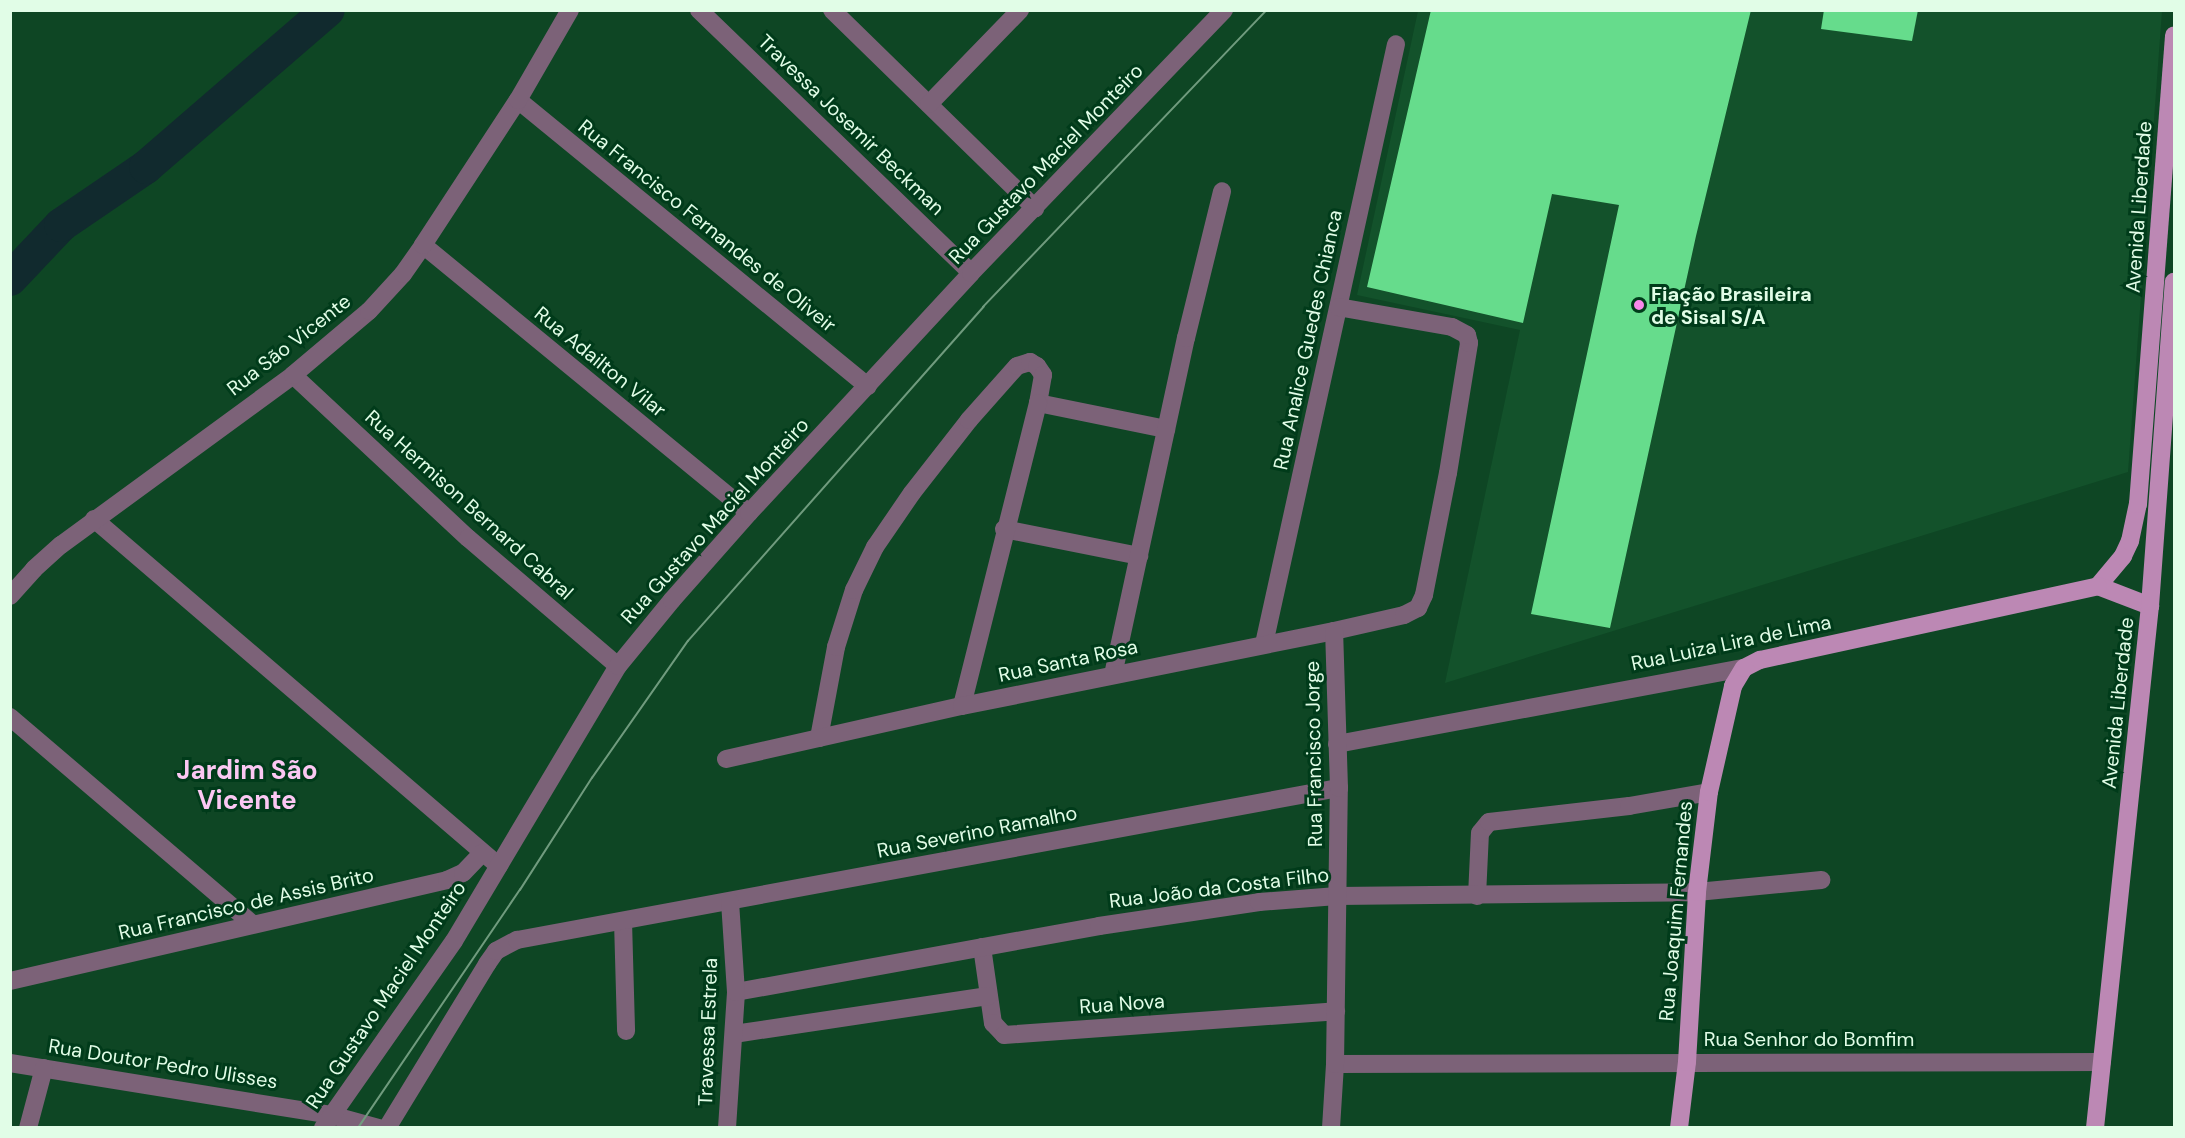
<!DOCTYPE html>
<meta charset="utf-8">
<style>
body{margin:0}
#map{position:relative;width:2185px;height:1138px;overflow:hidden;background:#0e4624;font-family:"DM Sans",sans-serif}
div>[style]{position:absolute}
.built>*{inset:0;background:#13522b}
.river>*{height:34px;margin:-17px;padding:0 17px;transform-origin:17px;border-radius:17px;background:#112a2e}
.building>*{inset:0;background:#66dc8c}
.minor>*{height:18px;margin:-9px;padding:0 9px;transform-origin:9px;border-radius:9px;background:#7c6278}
.major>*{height:18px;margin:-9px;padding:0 9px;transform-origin:9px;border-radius:9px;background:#bc88b4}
.tram>*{height:1.5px;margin:-0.75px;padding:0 0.75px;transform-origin:0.75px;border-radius:0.75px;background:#709b7e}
.dots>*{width:16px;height:16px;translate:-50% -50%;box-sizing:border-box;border:3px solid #003b1a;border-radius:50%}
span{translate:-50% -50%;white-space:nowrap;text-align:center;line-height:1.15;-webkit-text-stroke:6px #003b1a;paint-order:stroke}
.street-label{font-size:20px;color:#e1fde7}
.poi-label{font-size:20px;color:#e1fde7;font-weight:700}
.left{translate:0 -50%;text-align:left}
.district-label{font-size:26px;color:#fbc8f3;font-weight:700}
.frame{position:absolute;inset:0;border:12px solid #e1fde7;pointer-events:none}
</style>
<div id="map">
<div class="built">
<div style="clip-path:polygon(1418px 11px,2162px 11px,2128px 472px,1445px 683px,1520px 330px,1357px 295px)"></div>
</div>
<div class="river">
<div style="left:10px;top:279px;width:74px;rotate:-46.6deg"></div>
<div style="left:61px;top:225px;width:103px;rotate:-34.3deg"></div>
<div style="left:146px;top:167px;width:240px;rotate:-40.8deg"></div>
</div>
<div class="building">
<div style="clip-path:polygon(1431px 10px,1751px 10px,1696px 236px,1610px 628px,1531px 614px,1619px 205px,1552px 194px,1523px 323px,1367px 287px)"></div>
<div style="clip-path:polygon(1824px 10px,1918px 10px,1912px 41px,1821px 29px)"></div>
</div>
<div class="minor">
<div style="left:699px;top:10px;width:378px;rotate:44deg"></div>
<div style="left:832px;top:10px;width:284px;rotate:44.3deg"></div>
<div style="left:518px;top:100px;width:452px;rotate:39.3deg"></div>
<div style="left:929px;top:104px;width:131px;rotate:-45.9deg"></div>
<div style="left:423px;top:245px;width:422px;rotate:39.4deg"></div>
<div style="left:293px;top:375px;width:239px;rotate:43deg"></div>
<div style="left:468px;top:538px;width:197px;rotate:40.5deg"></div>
<div style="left:1038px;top:403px;width:131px;rotate:11.5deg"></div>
<div style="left:94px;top:519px;width:533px;rotate:40.59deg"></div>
<div style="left:1004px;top:529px;width:138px;rotate:11.3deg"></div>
<div style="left:10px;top:596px;width:36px;rotate:-48deg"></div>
<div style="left:34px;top:569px;width:36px;rotate:-42deg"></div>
<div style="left:61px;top:545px;width:288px;rotate:-36.2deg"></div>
<div style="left:293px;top:375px;width:99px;rotate:-40.1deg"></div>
<div style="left:369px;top:311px;width:50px;rotate:-47.4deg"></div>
<div style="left:403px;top:274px;width:35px;rotate:-55deg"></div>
<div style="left:423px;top:245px;width:173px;rotate:-56.8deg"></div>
<div style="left:518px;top:100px;width:104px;rotate:-60deg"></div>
<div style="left:1264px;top:644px;width:614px;rotate:-77.59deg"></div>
<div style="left:1113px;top:675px;width:345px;rotate:-77.8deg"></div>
<div style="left:1186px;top:338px;width:151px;rotate:-76.2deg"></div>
<div style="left:10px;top:717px;width:318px;rotate:40.5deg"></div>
<div style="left:819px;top:738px;width:93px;rotate:-79.4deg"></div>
<div style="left:836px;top:647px;width:60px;rotate:-72.5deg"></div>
<div style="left:854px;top:590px;width:48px;rotate:-64deg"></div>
<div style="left:875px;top:547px;width:65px;rotate:-55.6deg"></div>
<div style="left:912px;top:493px;width:93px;rotate:-52deg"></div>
<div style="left:969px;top:420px;width:72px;rotate:-48.4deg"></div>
<div style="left:1017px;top:366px;width:14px;rotate:-17deg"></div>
<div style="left:1030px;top:362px;width:8px;rotate:30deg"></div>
<div style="left:1037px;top:366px;width:11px;rotate:56deg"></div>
<div style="left:1043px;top:375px;width:28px;rotate:100deg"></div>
<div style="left:1038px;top:403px;width:312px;rotate:104.1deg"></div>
<div style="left:1337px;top:744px;width:414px;rotate:-10.6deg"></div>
<div style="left:726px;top:759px;width:242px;rotate:-12.7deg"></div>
<div style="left:962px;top:706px;width:379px;rotate:-11.4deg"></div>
<div style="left:1334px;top:631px;width:72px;rotate:-12.9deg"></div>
<div style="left:1404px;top:615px;width:16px;rotate:-27deg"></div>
<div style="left:1418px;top:608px;width:14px;rotate:-65deg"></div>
<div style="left:1424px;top:595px;width:124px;rotate:-78.9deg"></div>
<div style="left:1448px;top:473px;width:132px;rotate:-80.8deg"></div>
<div style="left:1469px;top:343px;width:8px;rotate:-104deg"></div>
<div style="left:1467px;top:335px;width:17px;rotate:-152deg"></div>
<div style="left:1452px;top:327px;width:115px;rotate:-170deg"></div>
<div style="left:1477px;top:896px;width:63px;rotate:-87.3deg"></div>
<div style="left:1480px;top:833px;width:14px;rotate:-51deg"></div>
<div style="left:1489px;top:822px;width:141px;rotate:-6.5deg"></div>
<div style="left:1629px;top:806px;width:81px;rotate:-9.9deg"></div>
<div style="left:623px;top:921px;width:110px;rotate:88.4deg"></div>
<div style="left:982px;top:947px;width:77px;rotate:81.8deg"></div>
<div style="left:993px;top:1023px;width:16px;rotate:47deg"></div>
<div style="left:1004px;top:1035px;width:333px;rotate:-4.1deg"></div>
<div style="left:10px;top:981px;width:449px;rotate:-13deg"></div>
<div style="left:447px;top:880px;width:17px;rotate:-24deg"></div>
<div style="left:463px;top:873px;width:28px;rotate:-46deg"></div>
<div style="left:736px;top:992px;width:369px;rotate:-10.3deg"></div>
<div style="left:1099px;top:926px;width:162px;rotate:-8.5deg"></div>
<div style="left:1259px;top:902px;width:78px;rotate:-4.4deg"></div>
<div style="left:1337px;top:896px;width:360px;rotate:-0.6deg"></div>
<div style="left:1697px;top:892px;width:125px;rotate:-5.5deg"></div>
<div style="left:734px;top:1034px;width:257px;rotate:-8.5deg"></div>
<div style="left:10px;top:1063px;width:325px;rotate:9.2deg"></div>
<div style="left:331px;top:1115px;width:50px;rotate:15.2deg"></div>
<div style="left:1335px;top:1064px;width:767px;rotate:-0.15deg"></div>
<div style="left:28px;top:1128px;width:62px;rotate:-75.1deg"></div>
<div style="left:323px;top:1128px;width:228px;rotate:-55deg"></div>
<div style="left:454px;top:941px;width:320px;rotate:-59.2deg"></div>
<div style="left:618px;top:666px;width:85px;rotate:-50.7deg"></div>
<div style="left:672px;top:600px;width:116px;rotate:-48.5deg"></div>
<div style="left:749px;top:513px;width:327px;rotate:-47.2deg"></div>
<div style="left:971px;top:273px;width:365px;rotate:-46.1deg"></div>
<div style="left:387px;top:1128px;width:192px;rotate:-58.6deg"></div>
<div style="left:487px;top:964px;width:16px;rotate:-55deg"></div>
<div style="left:496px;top:951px;width:24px;rotate:-28deg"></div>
<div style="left:517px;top:940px;width:836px;rotate:-10.48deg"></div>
<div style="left:727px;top:1128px;width:136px;rotate:-86.2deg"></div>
<div style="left:736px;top:992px;width:90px;rotate:-93.8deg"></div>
<div style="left:1331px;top:1128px;width:64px;rotate:-86.4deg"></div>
<div style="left:1335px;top:1064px;width:276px;rotate:-89.2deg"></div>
<div style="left:1339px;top:788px;width:157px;rotate:-91.8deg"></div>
</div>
<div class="major">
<div style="left:2098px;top:586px;width:39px;rotate:-50deg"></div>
<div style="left:2123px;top:556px;width:17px;rotate:-65deg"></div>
<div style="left:2130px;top:541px;width:38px;rotate:-78deg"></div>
<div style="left:2138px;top:504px;width:470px;rotate:-85.6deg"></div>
<div style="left:2098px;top:586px;width:56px;rotate:21deg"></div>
<div style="left:1679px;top:1128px;width:66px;rotate:-83.1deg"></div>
<div style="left:1687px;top:1062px;width:170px;rotate:-86.6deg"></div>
<div style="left:1697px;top:892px;width:101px;rotate:-83.2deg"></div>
<div style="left:1709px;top:792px;width:109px;rotate:-77.2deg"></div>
<div style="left:1733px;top:686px;width:21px;rotate:-59deg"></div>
<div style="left:1744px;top:668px;width:18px;rotate:-27deg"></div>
<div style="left:1760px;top:660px;width:346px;rotate:-12.3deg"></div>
<div style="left:2095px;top:1128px;width:525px;rotate:-83.99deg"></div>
<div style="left:2150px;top:606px;width:325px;rotate:-85.8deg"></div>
</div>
<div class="tram">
<div style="left:358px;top:1128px;width:288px;rotate:-55.8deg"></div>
<div style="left:520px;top:890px;width:133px;rotate:-57.3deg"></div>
<div style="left:592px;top:778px;width:167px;rotate:-55deg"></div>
<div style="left:688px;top:641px;width:446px;rotate:-48.5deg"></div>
<div style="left:983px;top:307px;width:411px;rotate:-46.3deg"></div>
</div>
<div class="dots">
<div style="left:1639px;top:305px;background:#f888ea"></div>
</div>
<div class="street-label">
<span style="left:851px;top:125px;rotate:44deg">Travessa Josemir Beckman</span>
<span style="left:1046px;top:164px;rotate:-46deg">Rua Gustavo Maciel Monteiro</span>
<span style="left:2139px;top:207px;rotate:-86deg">Avenida Liberdade</span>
<span style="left:707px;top:226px;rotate:39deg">Rua Francisco Fernandes de Oliveir</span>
<span style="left:1308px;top:340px;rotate:-78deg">Rua Analice Guedes Chianca</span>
<span style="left:289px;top:345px;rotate:-38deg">Rua São Vicente</span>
<span style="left:600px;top:362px;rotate:39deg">Rua Adailton Vilar</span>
<span style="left:469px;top:505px;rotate:42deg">Rua Hermison Bernard Cabral</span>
<span style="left:715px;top:521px;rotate:-48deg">Rua Gustavo Maciel Monteiro</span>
<span style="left:1731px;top:643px;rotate:-12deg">Rua Luiza Lira de Lima</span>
<span style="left:1068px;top:661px;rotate:-12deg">Rua Santa Rosa</span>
<span style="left:2118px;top:703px;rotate:-84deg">Avenida Liberdade</span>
<span style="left:1314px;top:754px;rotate:-91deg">Rua Francisco Jorge</span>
<span style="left:977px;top:832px;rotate:-11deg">Rua Severino Ramalho</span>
<span style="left:1219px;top:888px;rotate:-7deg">Rua João da Costa Filho</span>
<span style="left:246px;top:904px;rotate:-13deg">Rua Francisco de Assis Brito</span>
<span style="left:1676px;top:911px;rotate:-85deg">Rua Joaquim Fernandes</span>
<span style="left:386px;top:995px;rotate:-56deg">Rua Gustavo Maciel Monteiro</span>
<span style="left:1122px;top:1004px;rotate:-4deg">Rua Nova</span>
<span style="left:708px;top:1032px;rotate:-88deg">Travessa Estrela</span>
<span style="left:1809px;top:1039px">Rua Senhor do Bomfim</span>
<span style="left:163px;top:1064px;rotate:9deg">Rua Doutor Pedro Ulisses</span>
</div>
<div class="poi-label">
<span class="left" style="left:1651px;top:306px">Fiação Brasileira<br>de Sisal S/A</span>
</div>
<div class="district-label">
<span style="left:247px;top:786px">Jardim São<br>Vicente</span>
</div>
<div class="frame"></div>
</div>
